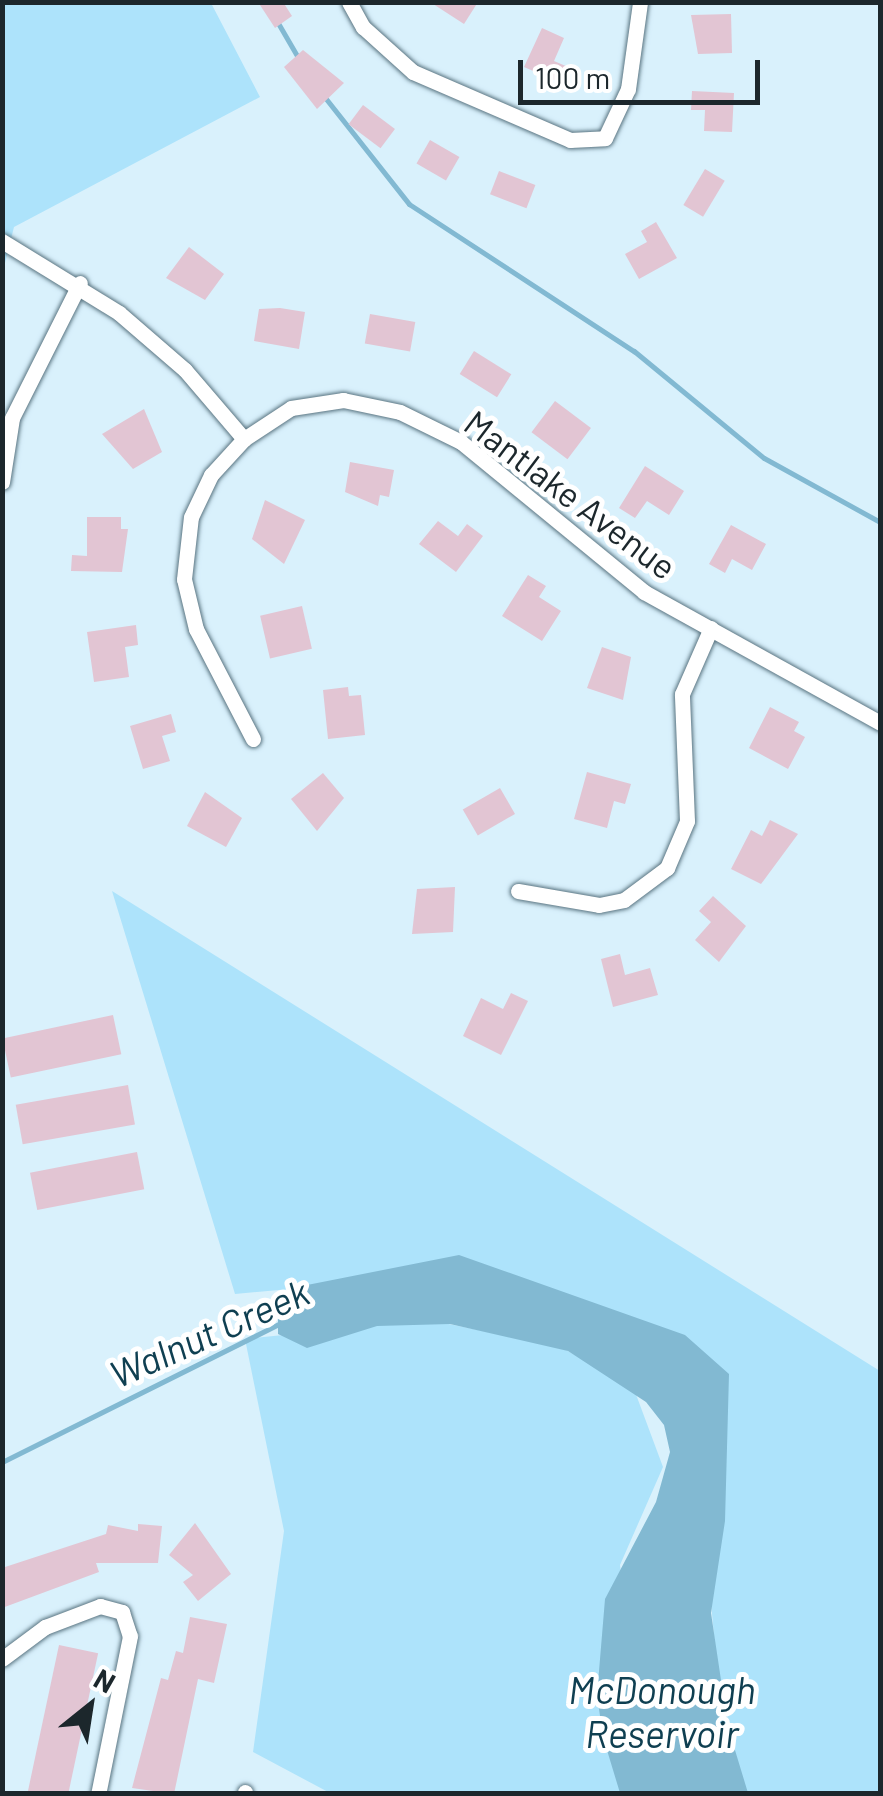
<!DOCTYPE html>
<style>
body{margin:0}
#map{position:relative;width:883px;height:1796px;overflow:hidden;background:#d9f1fc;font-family:Barlow,sans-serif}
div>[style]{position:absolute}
.green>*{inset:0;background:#ade3fb}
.water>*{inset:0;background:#82b9d2}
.stream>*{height:5px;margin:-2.5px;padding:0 2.5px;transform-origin:2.5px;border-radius:2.5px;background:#82b9d2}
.building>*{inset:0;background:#e2c5d3;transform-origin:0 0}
.roads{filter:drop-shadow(0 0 2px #597481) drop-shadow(0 0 2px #597481)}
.street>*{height:15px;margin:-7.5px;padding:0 7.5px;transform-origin:7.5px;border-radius:7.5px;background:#fff}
span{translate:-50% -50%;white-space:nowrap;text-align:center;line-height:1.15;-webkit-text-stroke:10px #fff;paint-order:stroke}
.street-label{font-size:35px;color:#1c272c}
.water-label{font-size:38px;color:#0f3f51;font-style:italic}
.frame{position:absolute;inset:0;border:5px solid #1c272c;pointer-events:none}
.north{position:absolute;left:40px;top:1656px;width:100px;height:100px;-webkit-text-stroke:8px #fff;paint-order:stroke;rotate:30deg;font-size:28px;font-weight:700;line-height:40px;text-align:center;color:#1c272c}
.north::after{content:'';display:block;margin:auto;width:35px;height:45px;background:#1c272c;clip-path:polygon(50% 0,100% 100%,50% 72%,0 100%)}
.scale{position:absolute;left:518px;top:60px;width:242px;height:45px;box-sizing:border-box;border:5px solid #1c272c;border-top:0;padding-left:12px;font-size:30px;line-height:35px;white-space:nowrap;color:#1c272c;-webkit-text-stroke:8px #fff;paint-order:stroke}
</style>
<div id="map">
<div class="green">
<div style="clip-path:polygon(3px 3px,211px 3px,260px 97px,14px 227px,3px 271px)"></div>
<div style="clip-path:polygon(112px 891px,880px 1371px,880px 1793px,728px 1793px,709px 1580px,717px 1438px,456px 1274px,235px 1294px)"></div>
<div style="clip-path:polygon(429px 1320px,561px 1347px,634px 1389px,663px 1467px,620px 1565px,649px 1793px,330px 1793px,253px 1752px,284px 1531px,245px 1339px)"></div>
</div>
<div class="water">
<div style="clip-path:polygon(459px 1255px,685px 1335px,729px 1374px,725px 1521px,711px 1613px,728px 1727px,748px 1793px,620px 1793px,603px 1737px,597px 1695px,605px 1599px,656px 1502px,670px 1452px,664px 1425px,646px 1402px,568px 1351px,450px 1324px,377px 1326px,307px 1348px,278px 1334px,278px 1314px,302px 1286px)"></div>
</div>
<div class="stream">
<div style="left:278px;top:23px;width:44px;rotate:59.9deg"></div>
<div style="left:323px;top:95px;width:139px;rotate:51.7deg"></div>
<div style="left:409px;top:204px;width:269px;rotate:33.2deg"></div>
<div style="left:634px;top:351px;width:168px;rotate:39.5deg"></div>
<div style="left:764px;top:458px;width:132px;rotate:28.9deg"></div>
<div style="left:2px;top:1462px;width:312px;rotate:-26.5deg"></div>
</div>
<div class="building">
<div style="clip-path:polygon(258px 2px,283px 2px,292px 16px,275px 28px)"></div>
<div style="clip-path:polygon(430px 2px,478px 2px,464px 24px)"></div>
<div style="clip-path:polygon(731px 14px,732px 53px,698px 54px,691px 15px)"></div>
<div style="clip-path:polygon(542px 28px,564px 38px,554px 61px,568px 67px,561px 83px,524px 67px)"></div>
<div style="clip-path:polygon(303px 50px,344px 83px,317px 109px,284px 67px)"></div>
<div style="clip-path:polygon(692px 91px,734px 93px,732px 132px,704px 131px,705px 110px,691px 110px)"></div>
<div style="left:363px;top:105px;width:40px;height:24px;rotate:37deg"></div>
<div style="left:430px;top:140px;width:34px;height:27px;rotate:30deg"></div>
<div style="left:705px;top:169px;width:23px;height:42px;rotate:31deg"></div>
<div style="left:499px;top:171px;width:39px;height:25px;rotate:21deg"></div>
<div style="clip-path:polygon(656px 222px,677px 258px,639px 279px,625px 254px,647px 242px,641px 231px)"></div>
<div style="clip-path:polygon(189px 247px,224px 274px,205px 300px,166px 278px)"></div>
<div style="clip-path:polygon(280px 308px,305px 312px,299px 349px,254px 341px,259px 309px)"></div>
<div style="left:370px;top:314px;width:46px;height:30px;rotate:10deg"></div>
<div style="left:474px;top:351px;width:44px;height:27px;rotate:32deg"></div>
<div style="left:555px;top:401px;width:45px;height:39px;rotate:37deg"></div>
<div style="clip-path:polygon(144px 409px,162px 452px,133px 469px,102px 434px)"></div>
<div style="clip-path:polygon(350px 462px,394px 470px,389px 497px,380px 495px,378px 506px,345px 492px)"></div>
<div style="clip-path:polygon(645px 466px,684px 491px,669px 515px,647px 501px,635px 518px,619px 508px)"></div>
<div style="clip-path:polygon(265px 500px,305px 520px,284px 564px,252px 539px)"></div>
<div style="clip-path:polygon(87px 517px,121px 517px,121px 529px,128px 529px,122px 572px,71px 571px,72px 555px,87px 556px)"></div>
<div style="clip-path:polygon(438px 521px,458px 536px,467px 524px,483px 536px,456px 572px,419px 544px)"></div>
<div style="clip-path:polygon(731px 525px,766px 544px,752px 570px,732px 559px,725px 573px,709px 564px)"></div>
<div style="clip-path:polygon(528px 575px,546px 586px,539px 597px,561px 611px,542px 641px,502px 616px)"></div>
<div style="left:302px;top:606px;width:44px;height:43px;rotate:77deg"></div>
<div style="clip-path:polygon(136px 625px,138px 645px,125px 647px,129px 677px,94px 682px,87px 632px)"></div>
<div style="clip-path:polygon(602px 647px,631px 657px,623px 700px,587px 688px)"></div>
<div style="clip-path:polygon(348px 687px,349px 696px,361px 695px,365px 735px,328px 739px,323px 690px)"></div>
<div style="clip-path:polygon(770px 707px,799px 722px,794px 731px,805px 737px,788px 769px,749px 748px)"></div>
<div style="clip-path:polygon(171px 714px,176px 732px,162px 736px,170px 761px,143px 769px,130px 726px)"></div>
<div style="clip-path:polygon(587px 772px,631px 784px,625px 804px,614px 801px,607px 828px,574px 819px)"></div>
<div style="clip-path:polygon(323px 773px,344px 798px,317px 831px,291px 799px)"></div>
<div style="left:500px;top:788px;width:30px;height:43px;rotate:60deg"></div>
<div style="clip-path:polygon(205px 792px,242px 818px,226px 847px,187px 826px)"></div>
<div style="clip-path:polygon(770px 820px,798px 834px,761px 884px,731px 869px,751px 830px,762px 836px)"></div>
<div style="clip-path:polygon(455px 887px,453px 932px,412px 934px,417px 889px)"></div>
<div style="clip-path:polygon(713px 896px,746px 926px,719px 962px,695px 940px,711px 922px,699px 911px)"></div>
<div style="clip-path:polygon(620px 954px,625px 975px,650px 968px,658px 995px,613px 1007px,601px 959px)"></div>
<div style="clip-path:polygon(511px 993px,528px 1001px,501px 1055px,463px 1036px,481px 998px,503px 1009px)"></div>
<div style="left:113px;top:1015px;width:40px;height:113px;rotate:78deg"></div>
<div style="left:128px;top:1085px;width:40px;height:114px;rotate:80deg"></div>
<div style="left:137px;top:1152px;width:38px;height:109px;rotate:79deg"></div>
<div style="clip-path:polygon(195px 1523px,231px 1574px,198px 1601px,183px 1582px,193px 1575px,169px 1555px)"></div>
<div style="clip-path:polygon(138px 1524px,162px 1526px,158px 1563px,96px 1563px,99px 1572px,2px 1608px,2px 1568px,106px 1534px,108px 1525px,138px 1531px)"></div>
<div style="clip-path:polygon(190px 1617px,227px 1624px,214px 1683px,198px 1679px,174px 1794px,132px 1788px,161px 1678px,168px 1680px,176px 1651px,183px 1653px)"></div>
<div style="left:59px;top:1645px;width:40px;height:153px;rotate:12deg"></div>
</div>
<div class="roads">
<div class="street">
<div style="left:349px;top:2px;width:29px;rotate:61deg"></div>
<div style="left:363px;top:27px;width:67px;rotate:42deg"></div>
<div style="left:413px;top:72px;width:171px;rotate:23.4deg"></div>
<div style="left:570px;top:140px;width:35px;rotate:-3deg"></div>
<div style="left:605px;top:138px;width:54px;rotate:-64.9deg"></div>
<div style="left:628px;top:89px;width:88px;rotate:-82.1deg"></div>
<div style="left:2px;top:241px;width:137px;rotate:31.6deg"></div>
<div style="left:119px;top:313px;width:87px;rotate:40.8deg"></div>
<div style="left:185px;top:370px;width:91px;rotate:49.5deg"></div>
<div style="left:2px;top:482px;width:65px;rotate:-81.1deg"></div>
<div style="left:12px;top:418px;width:151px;rotate:-63.3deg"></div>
<div style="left:253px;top:739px;width:124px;rotate:-117.4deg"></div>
<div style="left:196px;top:629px;width:51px;rotate:-103.5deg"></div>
<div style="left:184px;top:579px;width:62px;rotate:-83.6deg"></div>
<div style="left:191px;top:517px;width:47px;rotate:-64.5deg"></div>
<div style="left:211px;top:475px;width:49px;rotate:-47.5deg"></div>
<div style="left:244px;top:439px;width:56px;rotate:-33.4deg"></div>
<div style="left:291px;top:408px;width:53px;rotate:-8.7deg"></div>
<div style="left:343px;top:400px;width:58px;rotate:11.9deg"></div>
<div style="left:400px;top:412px;width:68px;rotate:26.2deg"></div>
<div style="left:461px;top:442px;width:237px;rotate:39.3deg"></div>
<div style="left:644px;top:592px;width:270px;rotate:29deg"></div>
<div style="left:518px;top:891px;width:82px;rotate:9.8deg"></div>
<div style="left:599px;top:905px;width:25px;rotate:-11deg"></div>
<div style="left:624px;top:900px;width:54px;rotate:-36.7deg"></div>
<div style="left:667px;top:868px;width:51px;rotate:-66.9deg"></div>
<div style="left:687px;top:821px;width:127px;rotate:-92.3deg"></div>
<div style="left:682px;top:694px;width:72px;rotate:-66.3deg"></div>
<div style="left:2px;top:1659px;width:54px;rotate:-36.7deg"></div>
<div style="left:45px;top:1627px;width:59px;rotate:-20.9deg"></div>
<div style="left:100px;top:1606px;width:23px;rotate:15deg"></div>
<div style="left:122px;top:1612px;width:25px;rotate:72deg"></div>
<div style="left:130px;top:1636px;width:161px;rotate:101.4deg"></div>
<div style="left:245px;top:1794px;width:2px;rotate:-90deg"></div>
</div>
</div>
<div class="street-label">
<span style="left:571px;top:494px;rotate:37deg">Mantlake Avenue</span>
</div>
<div class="water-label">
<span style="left:209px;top:1333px;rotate:-24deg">Walnut Creek</span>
<span style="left:662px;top:1712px">McDonough<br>Reservoir</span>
</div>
<div class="frame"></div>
<div class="north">N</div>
<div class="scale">100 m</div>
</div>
